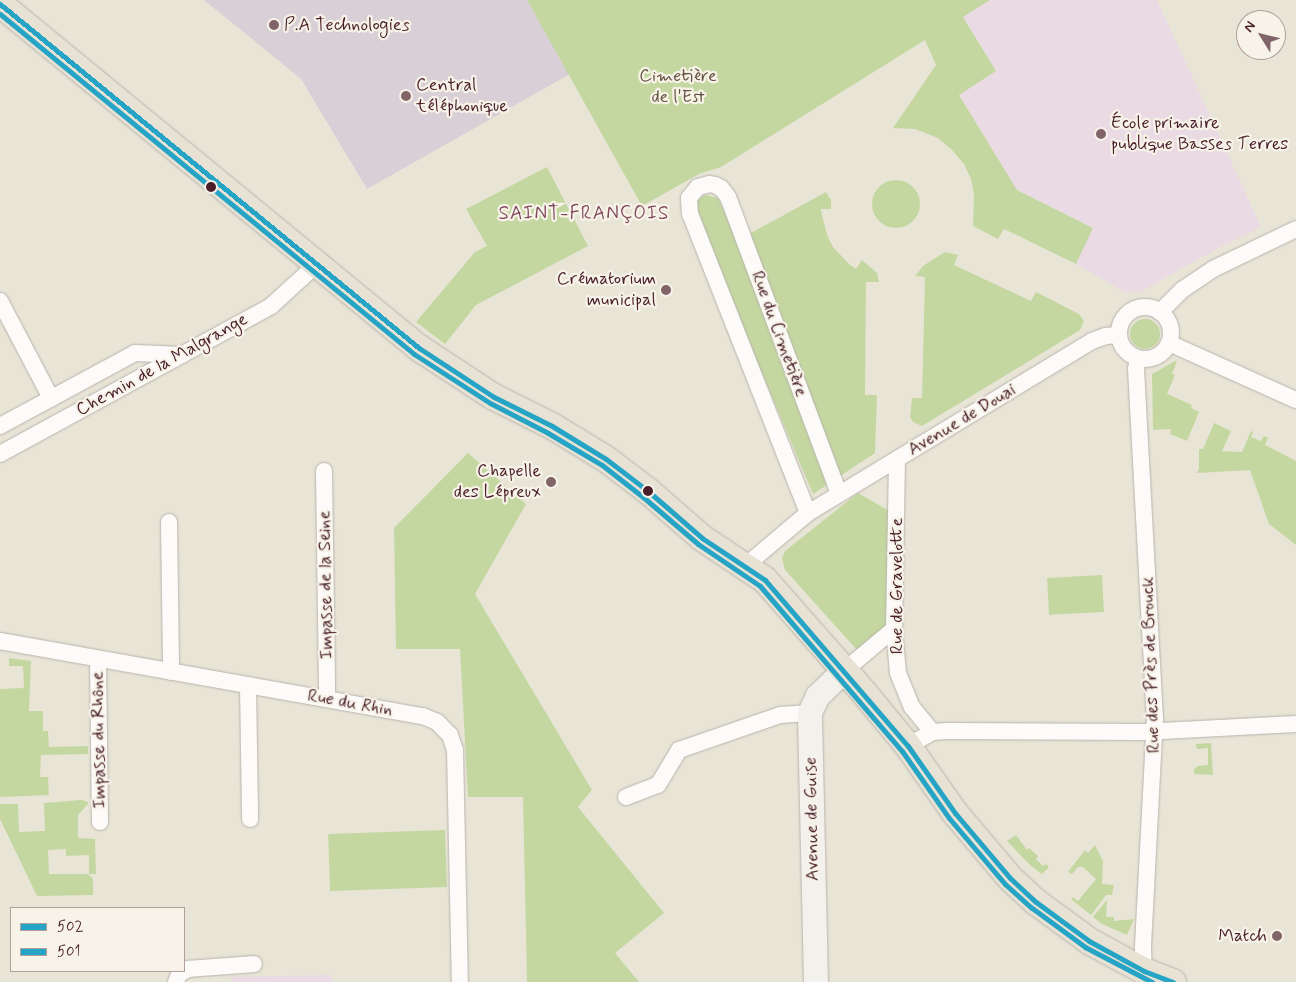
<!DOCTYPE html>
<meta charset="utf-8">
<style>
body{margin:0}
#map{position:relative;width:1296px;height:982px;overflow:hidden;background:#e8e5d7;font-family:Mynerve,sans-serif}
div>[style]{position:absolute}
.built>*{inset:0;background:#e9dae3}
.industrial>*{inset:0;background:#d8d0d6}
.green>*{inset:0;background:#c4d7a1;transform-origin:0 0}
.round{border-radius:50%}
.roads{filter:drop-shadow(0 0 1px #b9b3ac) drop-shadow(0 0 1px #b9b3ac)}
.street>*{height:16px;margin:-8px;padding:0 8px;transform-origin:8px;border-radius:8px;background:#fcfbf9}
.street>.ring{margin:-8px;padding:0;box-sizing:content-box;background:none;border:16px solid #fcfbf9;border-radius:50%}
.secondary>*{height:24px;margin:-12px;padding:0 12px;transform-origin:12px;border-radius:12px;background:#f3f1eb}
.primary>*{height:26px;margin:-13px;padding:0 13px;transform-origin:13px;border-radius:13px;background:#e7e2d4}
.bus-1>*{height:5px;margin:-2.5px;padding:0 2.5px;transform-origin:2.5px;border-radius:2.5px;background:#25a4c6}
.bus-2>*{height:5px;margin:-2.5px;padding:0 2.5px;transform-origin:2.5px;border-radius:2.5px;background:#25a4c6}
.dots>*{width:14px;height:14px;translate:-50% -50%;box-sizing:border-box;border:2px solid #f7f3e8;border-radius:50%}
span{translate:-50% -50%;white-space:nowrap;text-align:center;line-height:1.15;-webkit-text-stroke:4.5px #f7f3e8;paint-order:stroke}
.poi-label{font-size:18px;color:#4a1f2b}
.left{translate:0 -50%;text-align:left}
.right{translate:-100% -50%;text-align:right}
.park-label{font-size:18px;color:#665341}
.street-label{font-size:18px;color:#4a1f2b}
.neighbourhood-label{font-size:19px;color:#804a5c;letter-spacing:1px}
.legend{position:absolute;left:10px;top:907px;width:175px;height:65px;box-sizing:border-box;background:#f7f3e8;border:1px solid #b29e9c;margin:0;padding:6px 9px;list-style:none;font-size:15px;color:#4a1f2b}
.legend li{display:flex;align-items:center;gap:10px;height:25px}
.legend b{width:25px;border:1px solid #b29e9c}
.north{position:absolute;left:1236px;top:10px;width:50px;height:50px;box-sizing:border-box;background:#f7f3e8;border:1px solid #b29e9c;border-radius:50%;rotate:306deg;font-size:14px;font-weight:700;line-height:20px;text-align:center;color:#4a1f2b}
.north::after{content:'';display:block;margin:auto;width:18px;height:22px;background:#816467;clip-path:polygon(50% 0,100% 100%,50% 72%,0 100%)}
</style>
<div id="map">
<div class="built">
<div style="clip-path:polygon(990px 0,1157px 0,1261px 227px,1222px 246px,1140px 292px,1125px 292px,1076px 264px,1093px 228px,1017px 190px,959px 94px,996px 71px,963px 16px)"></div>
<div style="clip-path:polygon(332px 975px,332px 982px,232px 982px,231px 977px)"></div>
</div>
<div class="industrial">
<div style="clip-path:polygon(204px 0,527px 0,570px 74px,367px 189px,301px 79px)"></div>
</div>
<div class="green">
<div style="clip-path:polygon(527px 0,990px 0,963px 17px,996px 71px,959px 95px,1017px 190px,1093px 228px,1076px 264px,1004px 229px,998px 239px,973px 226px,974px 195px,971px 179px,964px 164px,952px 150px,938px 138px,915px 129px,893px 128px,936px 65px,925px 40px,721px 167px,699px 174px,642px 206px)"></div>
<div style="clip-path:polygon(547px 167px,588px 246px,476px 305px,445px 344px,416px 322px,475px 252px,487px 246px,466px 209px)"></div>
<div class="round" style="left:872px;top:180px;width:48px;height:48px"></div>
<div style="clip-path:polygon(826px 192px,831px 200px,831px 209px,821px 209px,821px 211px,827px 235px,833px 247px,849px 264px,856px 269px,862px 260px,877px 273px,879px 282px,866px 282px,865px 395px,877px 395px,875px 453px,813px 494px,695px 214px,695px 206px,697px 200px,705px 195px,718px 198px,738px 240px)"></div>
<div style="clip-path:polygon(945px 252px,958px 255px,954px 265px,1031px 301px,1036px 292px,1079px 314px,1084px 321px,1080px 330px,922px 426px,913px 422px,910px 417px,912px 398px,922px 398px,925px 277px,915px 276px,923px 266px)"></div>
<div class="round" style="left:1130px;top:319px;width:30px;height:30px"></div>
<div style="clip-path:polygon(1175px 361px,1177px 361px,1172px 374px,1175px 375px,1167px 394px,1192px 405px,1191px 408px,1199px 412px,1187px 441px,1170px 434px,1171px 429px,1153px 430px,1152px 374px)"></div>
<div style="clip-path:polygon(1214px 423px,1231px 431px,1222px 451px,1242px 452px,1251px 431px,1253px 432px,1251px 437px,1261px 441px,1264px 436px,1268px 438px,1265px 445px,1296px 461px,1296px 545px,1269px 524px,1250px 470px,1197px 473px,1199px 468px,1199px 449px,1203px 449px)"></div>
<div style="clip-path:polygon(468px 453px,526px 504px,475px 594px,592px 790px,578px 807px,664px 913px,615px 953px,639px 982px,527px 982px,523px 797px,468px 797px,460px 649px,396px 649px,394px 528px)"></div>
<div style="clip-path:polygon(858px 493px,891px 512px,886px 626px,858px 651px,785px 570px,782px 558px,785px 551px)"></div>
<div style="left:1102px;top:575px;width:37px;height:55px;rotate:87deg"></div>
<div style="clip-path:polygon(9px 658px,31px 661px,29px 711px,43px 711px,43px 731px,48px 731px,49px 747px,88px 746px,88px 754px,41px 755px,40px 777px,48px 777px,49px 795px,0 797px,0 689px,24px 688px,23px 666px,9px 666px)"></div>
<div style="clip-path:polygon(1211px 743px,1213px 775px,1194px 774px,1194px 769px,1198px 766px,1208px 765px,1208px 748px,1197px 749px,1196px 744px)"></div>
<div style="clip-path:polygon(81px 800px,88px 802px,88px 804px,78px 815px,78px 835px,79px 838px,95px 839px,96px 874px,89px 874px,89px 855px,66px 856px,66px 849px,48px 850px,49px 874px,88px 874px,93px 879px,93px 895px,37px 896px,0 819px,0 804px,18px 804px,19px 832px,42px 831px,45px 831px,44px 803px)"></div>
<div style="left:445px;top:830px;width:57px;height:117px;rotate:88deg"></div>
<div style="clip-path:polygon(1016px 835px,1027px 850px,1029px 848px,1038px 856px,1036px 859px,1043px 866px,1046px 864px,1049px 867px,1042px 874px,1031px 866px,1007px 841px)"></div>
<div style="clip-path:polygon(1095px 845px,1103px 861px,1102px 884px,1114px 885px,1112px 895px,1106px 895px,1091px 915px,1071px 899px,1073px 897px,1078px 901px,1096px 879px,1083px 867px,1078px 867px,1072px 874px,1068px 872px,1085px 850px,1088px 853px)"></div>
<div style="clip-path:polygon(1107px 900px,1106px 917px,1114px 917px,1114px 921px,1134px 919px,1127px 935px,1102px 924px,1093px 917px)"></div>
</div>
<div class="roads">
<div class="street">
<div style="left:0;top:301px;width:110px;rotate:62.3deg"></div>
<div class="ring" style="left:1119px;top:307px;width:36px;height:36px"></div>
<div style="left:1160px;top:312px;width:31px;rotate:-45deg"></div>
<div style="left:1182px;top:290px;width:37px;rotate:-34deg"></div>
<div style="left:1213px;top:269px;width:92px;rotate:-25.7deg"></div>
<div style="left:1169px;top:343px;width:139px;rotate:24.2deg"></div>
<div style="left:1138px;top:359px;width:10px;rotate:101deg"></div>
<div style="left:1136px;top:369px;width:349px;rotate:86.9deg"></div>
<div style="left:1155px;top:717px;width:231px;rotate:93deg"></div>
<div style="left:1143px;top:948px;width:30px;rotate:88deg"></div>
<div style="left:0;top:426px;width:153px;rotate:-28.4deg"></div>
<div style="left:135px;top:353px;width:47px;rotate:2.4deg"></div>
<div style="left:0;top:454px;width:309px;rotate:-28.6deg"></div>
<div style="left:271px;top:306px;width:61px;rotate:-42.3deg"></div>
<div style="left:897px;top:459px;width:170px;rotate:91deg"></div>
<div style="left:894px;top:629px;width:44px;rotate:84.8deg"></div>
<div style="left:898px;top:673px;width:37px;rotate:68deg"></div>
<div style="left:912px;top:707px;width:32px;rotate:51deg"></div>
<div style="left:324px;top:471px;width:228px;rotate:89.2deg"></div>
<div style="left:808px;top:513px;width:321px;rotate:-111.5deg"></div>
<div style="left:690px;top:214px;width:16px;rotate:-94deg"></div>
<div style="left:689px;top:198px;width:14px;rotate:-51deg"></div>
<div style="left:698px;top:187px;width:11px;rotate:-15deg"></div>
<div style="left:709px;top:184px;width:6px;rotate:9deg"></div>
<div style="left:715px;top:185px;width:7px;rotate:27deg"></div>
<div style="left:721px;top:188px;width:11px;rotate:52deg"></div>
<div style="left:728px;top:197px;width:317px;rotate:69.5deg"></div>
<div style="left:169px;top:522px;width:150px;rotate:89.2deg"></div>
<div style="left:744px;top:567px;width:84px;rotate:-40.2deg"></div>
<div style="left:808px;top:513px;width:332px;rotate:-31.2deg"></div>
<div style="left:1092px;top:341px;width:15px;rotate:-20deg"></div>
<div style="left:1106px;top:336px;width:12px;rotate:-5deg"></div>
<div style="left:0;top:641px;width:430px;rotate:10.1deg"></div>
<div style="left:423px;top:716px;width:15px;rotate:23deg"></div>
<div style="left:437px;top:722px;width:18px;rotate:45deg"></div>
<div style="left:450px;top:735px;width:16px;rotate:72deg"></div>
<div style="left:455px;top:750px;width:232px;rotate:88.8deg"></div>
<div style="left:98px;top:659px;width:163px;rotate:89.3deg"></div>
<div style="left:845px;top:670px;width:64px;rotate:-39.9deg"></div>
<div style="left:248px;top:685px;width:134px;rotate:89.1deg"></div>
<div style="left:908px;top:746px;width:28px;rotate:-30deg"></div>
<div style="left:932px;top:732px;width:15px;rotate:-4deg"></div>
<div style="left:947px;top:731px;width:196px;rotate:0.3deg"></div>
<div style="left:1143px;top:732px;width:153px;rotate:-3deg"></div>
<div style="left:626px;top:797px;width:34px;rotate:-21deg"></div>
<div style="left:658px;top:785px;width:41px;rotate:-59deg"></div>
<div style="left:679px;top:750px;width:107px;rotate:-19.1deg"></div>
<div style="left:780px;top:715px;width:30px;rotate:-4deg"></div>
<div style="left:176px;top:982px;width:9px;rotate:-69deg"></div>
<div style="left:179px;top:974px;width:10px;rotate:-29deg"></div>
<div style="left:188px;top:969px;width:66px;rotate:-4.3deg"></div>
</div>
<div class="secondary">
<div style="left:816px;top:982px;width:269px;rotate:-91.3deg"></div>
<div style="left:810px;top:713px;width:19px;rotate:-65deg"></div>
<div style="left:818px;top:696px;width:37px;rotate:-44deg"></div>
</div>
<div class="primary">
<div style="left:0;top:4px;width:542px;rotate:39.39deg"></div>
<div style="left:419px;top:348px;width:90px;rotate:33.2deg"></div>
<div style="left:494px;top:397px;width:65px;rotate:26.6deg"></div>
<div style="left:552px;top:426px;width:63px;rotate:31.4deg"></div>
<div style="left:606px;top:459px;width:53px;rotate:37.3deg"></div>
<div style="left:648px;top:491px;width:72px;rotate:41deg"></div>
<div style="left:702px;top:538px;width:76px;rotate:33.7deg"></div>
<div style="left:765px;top:580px;width:152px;rotate:48.7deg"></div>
<div style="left:865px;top:694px;width:67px;rotate:50.4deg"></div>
<div style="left:908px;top:746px;width:82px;rotate:55deg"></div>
<div style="left:955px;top:813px;width:85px;rotate:49.8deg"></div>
<div style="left:1010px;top:878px;width:35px;rotate:43deg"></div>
<div style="left:1036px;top:902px;width:66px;rotate:36.3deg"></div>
<div style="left:1089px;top:941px;width:63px;rotate:28.6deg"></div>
<div style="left:1144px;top:971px;width:31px;rotate:21deg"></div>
</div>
</div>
<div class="bus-1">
<div style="left:0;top:4px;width:542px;rotate:39.39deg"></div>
<div style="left:419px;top:348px;width:90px;rotate:33.2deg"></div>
<div style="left:494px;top:397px;width:65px;rotate:26.6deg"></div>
<div style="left:552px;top:426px;width:63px;rotate:31.4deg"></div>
<div style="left:606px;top:459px;width:53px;rotate:37.3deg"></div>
<div style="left:648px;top:491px;width:72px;rotate:41deg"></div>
<div style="left:702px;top:538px;width:76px;rotate:33.7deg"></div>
<div style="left:765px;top:580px;width:219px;rotate:49.3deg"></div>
<div style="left:908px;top:746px;width:82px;rotate:55deg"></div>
<div style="left:955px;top:813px;width:85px;rotate:49.8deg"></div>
<div style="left:1010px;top:878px;width:35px;rotate:43deg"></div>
<div style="left:1036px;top:902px;width:66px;rotate:36.3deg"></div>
<div style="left:1089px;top:941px;width:63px;rotate:28.6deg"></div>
<div style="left:1144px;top:971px;width:31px;rotate:21deg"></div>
</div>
<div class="bus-2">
<div style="left:0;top:14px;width:536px;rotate:39.39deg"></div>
<div style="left:414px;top:354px;width:90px;rotate:32.8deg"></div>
<div style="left:490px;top:403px;width:65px;rotate:27.3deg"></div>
<div style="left:548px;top:433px;width:63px;rotate:30.7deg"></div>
<div style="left:602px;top:465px;width:52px;rotate:38deg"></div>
<div style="left:643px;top:497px;width:72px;rotate:40.5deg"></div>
<div style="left:698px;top:544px;width:75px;rotate:34.1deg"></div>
<div style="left:760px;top:586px;width:218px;rotate:49.3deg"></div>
<div style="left:902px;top:751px;width:82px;rotate:55deg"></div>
<div style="left:949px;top:818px;width:87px;rotate:49.7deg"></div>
<div style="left:1005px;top:884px;width:36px;rotate:42deg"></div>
<div style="left:1032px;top:908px;width:66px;rotate:36.3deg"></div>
<div style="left:1085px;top:947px;width:76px;rotate:27.6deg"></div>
</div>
<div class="dots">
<div style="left:274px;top:25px;background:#816467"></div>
<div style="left:406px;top:96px;background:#816467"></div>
<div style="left:1101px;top:134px;background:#816467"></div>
<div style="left:211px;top:187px;background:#4a1f2b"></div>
<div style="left:666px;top:290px;background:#816467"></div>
<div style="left:551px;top:482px;background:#816467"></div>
<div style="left:648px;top:491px;background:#4a1f2b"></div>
<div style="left:1277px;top:936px;background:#816467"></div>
</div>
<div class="poi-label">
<span class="left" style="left:284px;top:25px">P.A Technologies</span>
<span class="left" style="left:416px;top:96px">Central<br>téléphonique</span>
<span class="left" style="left:1111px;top:134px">École primaire<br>publique Basses Terres</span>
<span class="right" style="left:656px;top:290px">Crématorium<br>municipal</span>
<span class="right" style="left:541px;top:482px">Chapelle<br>des Lépreux</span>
<span class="right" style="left:1267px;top:936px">Match</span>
</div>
<div class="park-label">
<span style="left:678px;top:87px">Cimetière<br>de l'Est</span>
</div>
<div class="street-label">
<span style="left:779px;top:334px;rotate:70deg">Rue du Cimetière</span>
<span style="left:162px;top:365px;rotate:-29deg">Chemin de la Malgrange</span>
<span style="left:962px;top:420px;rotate:-31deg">Avenue de Douai</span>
<span style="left:326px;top:585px;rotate:-91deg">Impasse de la Seine</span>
<span style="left:897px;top:586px;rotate:-90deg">Rue de Gravelotte</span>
<span style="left:1151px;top:665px;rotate:-92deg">Rue des Près de Brouck</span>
<span style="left:350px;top:703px;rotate:10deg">Rue du Rhin</span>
<span style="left:99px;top:740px;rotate:-91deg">Impasse du Rhône</span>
<span style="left:812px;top:819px;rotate:-91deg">Avenue de Guise</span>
</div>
<div class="neighbourhood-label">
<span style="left:584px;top:214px">SAINT-FRANÇOIS</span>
</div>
<ul class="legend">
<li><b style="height:6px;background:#25a4c6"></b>502</li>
<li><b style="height:6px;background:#25a4c6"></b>501</li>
</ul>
<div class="north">N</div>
</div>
